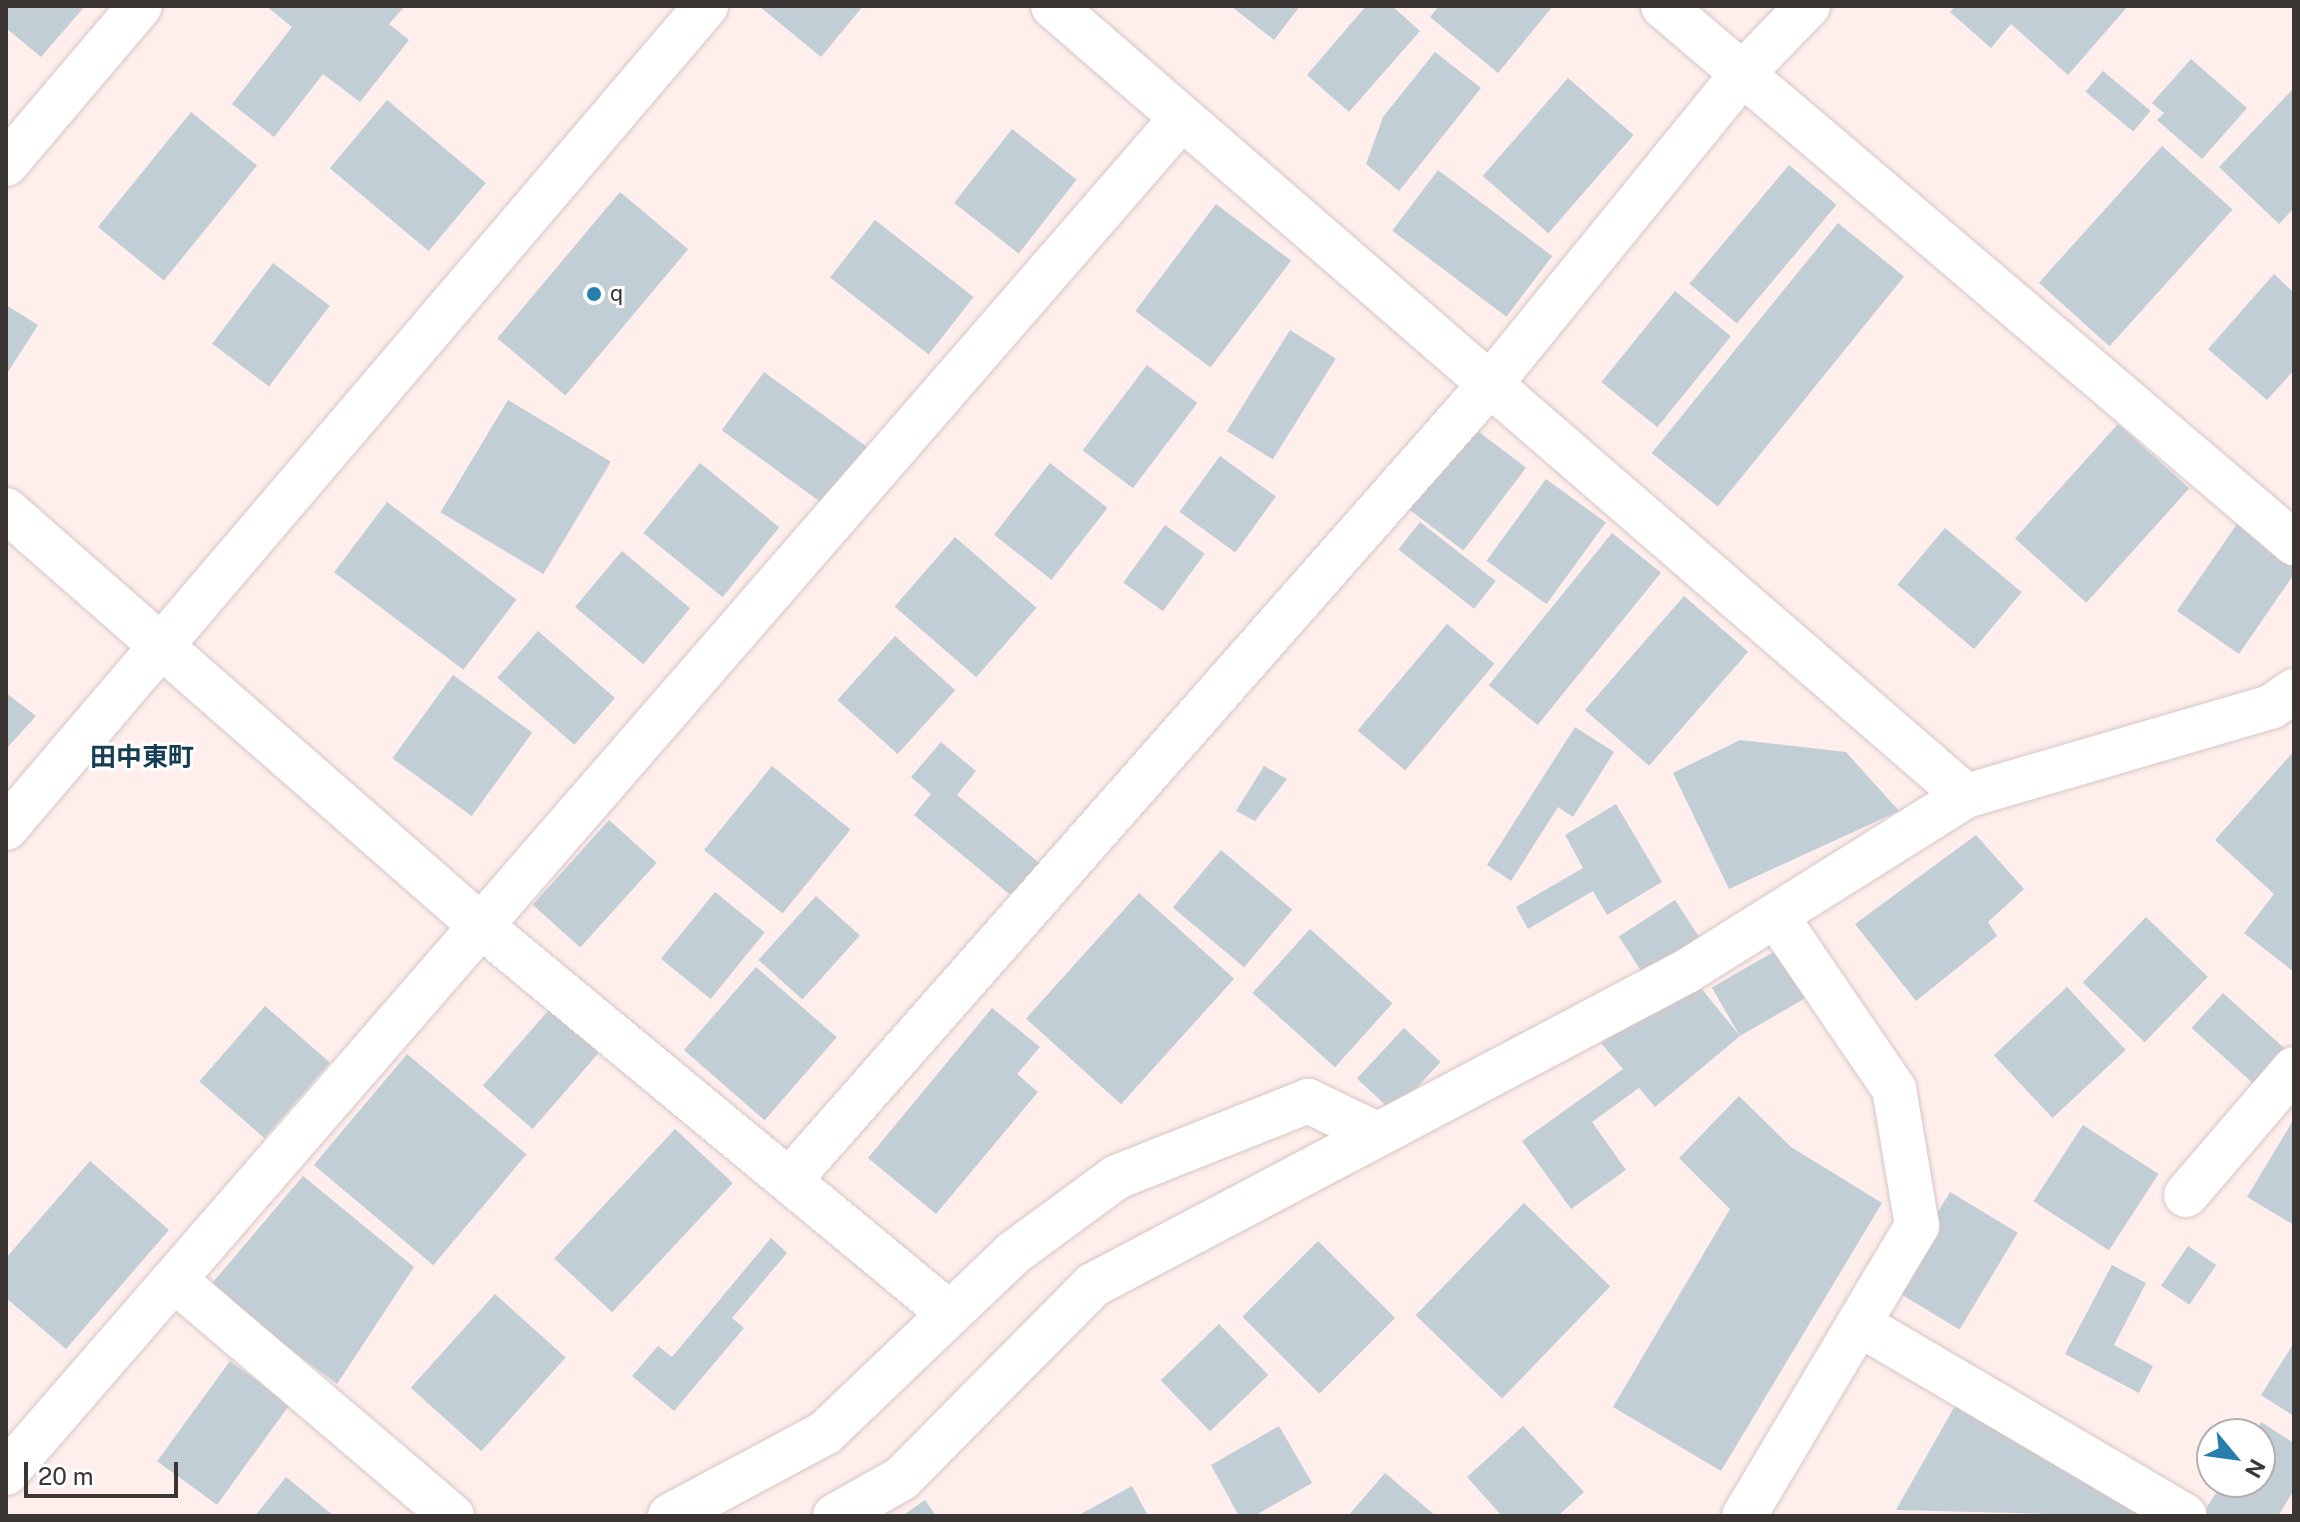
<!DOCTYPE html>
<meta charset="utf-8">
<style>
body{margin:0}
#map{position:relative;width:2300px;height:1522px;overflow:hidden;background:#feeeec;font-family:"Public Sans","Noto Sans JP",sans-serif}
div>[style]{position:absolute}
.building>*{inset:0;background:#c2ced6;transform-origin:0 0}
.roads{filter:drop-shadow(0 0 2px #d5c6c4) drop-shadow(0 0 2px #d5c6c4)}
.minor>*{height:44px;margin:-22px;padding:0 22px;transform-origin:22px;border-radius:22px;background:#fff}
.dots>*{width:22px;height:22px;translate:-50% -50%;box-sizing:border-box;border:4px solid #fff;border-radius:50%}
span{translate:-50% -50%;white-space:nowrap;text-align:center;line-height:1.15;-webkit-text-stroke:6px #fff;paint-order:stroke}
.poi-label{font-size:22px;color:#3b3534}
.left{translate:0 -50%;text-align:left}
.quarter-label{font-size:26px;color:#153e54;font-weight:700}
.frame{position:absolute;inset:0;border:8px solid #3b3534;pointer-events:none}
.north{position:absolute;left:2196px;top:1418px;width:80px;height:80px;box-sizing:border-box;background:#fff;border:2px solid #b1aeae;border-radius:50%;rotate:119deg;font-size:22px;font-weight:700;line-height:32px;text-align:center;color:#3b3534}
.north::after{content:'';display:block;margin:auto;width:28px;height:36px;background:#257eac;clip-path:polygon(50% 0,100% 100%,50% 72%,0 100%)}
.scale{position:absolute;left:24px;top:1462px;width:154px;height:36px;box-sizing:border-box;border:4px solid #3b3534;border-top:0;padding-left:10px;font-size:24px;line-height:28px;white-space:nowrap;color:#3b3534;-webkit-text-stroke:6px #fff;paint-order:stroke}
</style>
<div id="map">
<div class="building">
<div style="clip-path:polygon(6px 6px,85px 6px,41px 57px,6px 28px)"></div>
<div style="clip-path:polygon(266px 6px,405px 6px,389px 24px,409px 40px,360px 102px,323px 74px,274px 137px,232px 104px,292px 27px)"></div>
<div style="clip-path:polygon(759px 6px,863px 6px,821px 57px)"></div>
<div style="clip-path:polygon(1231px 6px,1300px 6px,1274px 40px)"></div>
<div style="clip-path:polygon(1366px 6px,1392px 6px,1420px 31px,1349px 112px,1307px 75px)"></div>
<div style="clip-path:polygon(1439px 6px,1553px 6px,1498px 73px,1430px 17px)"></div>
<div style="clip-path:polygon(1955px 6px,2128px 6px,2068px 75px,2011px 24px,1991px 48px,1950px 12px)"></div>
<div style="clip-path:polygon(1435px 52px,1481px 88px,1399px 191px,1366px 164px,1383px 117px)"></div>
<div style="clip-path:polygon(2191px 59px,2247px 108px,2202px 159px,2157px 120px,2164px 113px,2152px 103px)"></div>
<div style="left:2103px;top:71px;width:62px;height:27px;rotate:40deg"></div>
<div style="left:1568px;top:78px;width:87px;height:130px;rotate:41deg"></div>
<div style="clip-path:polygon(2294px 88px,2294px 208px,2279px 224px,2219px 167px)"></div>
<div style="left:387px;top:100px;width:129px;height:89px;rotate:40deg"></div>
<div style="left:191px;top:112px;width:85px;height:148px;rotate:39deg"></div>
<div style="left:1012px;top:129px;width:82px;height:94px;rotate:38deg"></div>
<div style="left:2162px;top:146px;width:95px;height:184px;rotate:42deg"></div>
<div style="left:1789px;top:165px;width:62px;height:155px;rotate:40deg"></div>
<div style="left:1438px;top:170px;width:143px;height:76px;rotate:37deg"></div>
<div style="left:620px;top:192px;width:89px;height:191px;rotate:40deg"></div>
<div style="left:1216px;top:204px;width:94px;height:134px;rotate:37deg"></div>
<div style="left:875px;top:220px;width:125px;height:73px;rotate:38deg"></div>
<div style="left:1838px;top:223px;width:85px;height:296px;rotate:39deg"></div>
<div style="left:273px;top:263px;width:71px;height:101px;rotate:37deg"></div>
<div style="clip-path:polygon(2274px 274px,2294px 293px,2294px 370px,2267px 400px,2208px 349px)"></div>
<div style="left:1675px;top:291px;width:72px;height:117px;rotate:39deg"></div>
<div style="clip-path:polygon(6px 305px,38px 325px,6px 375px)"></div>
<div style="left:1290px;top:330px;width:54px;height:119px;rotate:32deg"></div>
<div style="left:1147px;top:365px;width:63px;height:107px;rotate:37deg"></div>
<div style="left:764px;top:372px;width:128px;height:72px;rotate:36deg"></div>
<div style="left:508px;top:400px;width:120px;height:131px;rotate:31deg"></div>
<div style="left:2118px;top:424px;width:96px;height:154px;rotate:42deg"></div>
<div style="left:1471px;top:426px;width:69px;height:104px;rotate:37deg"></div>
<div style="left:1220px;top:456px;width:69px;height:69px;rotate:36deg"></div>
<div style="left:700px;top:463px;width:102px;height:90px;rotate:39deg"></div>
<div style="left:1050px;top:463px;width:73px;height:91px;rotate:38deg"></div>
<div style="left:1546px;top:479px;width:74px;height:101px;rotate:36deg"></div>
<div style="left:387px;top:502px;width:162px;height:88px;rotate:37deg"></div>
<div style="clip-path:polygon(2239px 521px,2294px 559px,2294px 574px,2239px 654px,2177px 611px)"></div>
<div style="left:1420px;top:522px;width:96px;height:35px;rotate:38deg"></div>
<div style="left:1165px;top:525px;width:49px;height:71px;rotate:36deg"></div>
<div style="left:1945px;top:528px;width:100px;height:74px;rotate:40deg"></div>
<div style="left:1612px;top:533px;width:63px;height:196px;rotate:39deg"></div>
<div style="left:955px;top:537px;width:108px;height:92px;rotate:41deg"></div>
<div style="left:622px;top:551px;width:89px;height:73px;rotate:40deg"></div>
<div style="left:1684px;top:596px;width:85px;height:151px;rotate:41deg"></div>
<div style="left:1447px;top:624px;width:62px;height:139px;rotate:40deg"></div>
<div style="left:538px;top:631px;width:102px;height:62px;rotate:41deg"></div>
<div style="left:895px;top:636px;width:81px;height:86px;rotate:42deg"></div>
<div style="left:453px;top:675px;width:98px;height:103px;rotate:36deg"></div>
<div style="clip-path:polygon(6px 693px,36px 716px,6px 749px)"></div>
<div style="clip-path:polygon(1575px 727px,1614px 752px,1573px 817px,1558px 807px,1511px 881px,1487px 865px)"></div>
<div style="clip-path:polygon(1740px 740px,1846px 752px,1899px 811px,1729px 889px,1673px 773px)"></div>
<div style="clip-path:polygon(941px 742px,976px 771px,957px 795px,1054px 875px,1026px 908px,914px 815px,931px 794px,911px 777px)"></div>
<div style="clip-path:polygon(2294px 751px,2294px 972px,2244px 933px,2274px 894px,2215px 840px)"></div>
<div style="left:772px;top:766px;width:101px;height:108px;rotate:39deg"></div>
<div style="clip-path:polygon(1264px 766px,1287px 779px,1255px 821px,1236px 811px)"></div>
<div style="clip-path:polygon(1616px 804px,1662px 882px,1607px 915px,1593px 891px,1528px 929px,1516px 907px,1583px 868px,1565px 835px)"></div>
<div style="left:609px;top:820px;width:64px;height:114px;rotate:42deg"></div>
<div style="clip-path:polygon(1976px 835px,2024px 889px,1988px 922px,1997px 936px,1916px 1001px,1855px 924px)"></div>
<div style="left:1221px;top:850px;width:93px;height:75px;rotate:40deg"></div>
<div style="left:715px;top:892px;width:64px;height:86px;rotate:39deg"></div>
<div style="left:1139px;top:893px;width:128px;height:169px;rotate:42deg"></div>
<div style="left:816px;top:896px;width:59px;height:86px;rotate:42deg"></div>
<div style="left:1675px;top:900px;width:46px;height:67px;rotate:57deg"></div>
<div style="left:2146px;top:917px;width:86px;height:91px;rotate:44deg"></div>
<div style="left:1310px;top:929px;width:111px;height:86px;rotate:42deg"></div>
<div style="left:1782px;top:947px;width:56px;height:81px;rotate:60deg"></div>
<div style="left:756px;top:967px;width:107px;height:110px;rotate:41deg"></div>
<div style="clip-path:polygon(1687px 971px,1740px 1036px,1655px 1107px,1639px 1088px,1592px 1122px,1626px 1170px,1571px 1209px,1522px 1141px,1623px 1069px,1601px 1043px)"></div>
<div style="left:2067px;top:987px;width:86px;height:100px;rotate:47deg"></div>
<div style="left:2223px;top:993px;width:91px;height:47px;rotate:42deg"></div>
<div style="left:553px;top:1005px;width:66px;height:107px;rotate:41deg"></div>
<div style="left:265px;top:1006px;width:86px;height:100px;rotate:41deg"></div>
<div style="clip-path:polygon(992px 1008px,1040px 1047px,1017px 1074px,1038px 1092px,936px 1214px,868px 1158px)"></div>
<div style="left:1404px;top:1028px;width:50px;height:69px;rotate:43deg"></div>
<div style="left:407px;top:1054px;width:156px;height:145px;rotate:40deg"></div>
<div style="clip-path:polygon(1739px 1096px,1791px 1147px,1882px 1203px,1721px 1471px,1613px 1407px,1730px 1209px,1679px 1158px)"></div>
<div style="clip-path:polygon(2294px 1119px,2294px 1225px,2247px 1197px)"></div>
<div style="left:2083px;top:1125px;width:90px;height:91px;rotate:33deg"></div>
<div style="left:675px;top:1129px;width:79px;height:177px;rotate:43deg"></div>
<div style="clip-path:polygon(90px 1161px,169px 1230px,66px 1349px,6px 1298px,6px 1258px)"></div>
<div style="clip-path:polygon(303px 1176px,414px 1267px,337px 1384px,208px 1288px)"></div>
<div style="left:1950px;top:1192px;width:79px;height:113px;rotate:31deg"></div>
<div style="left:1524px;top:1203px;width:120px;height:156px;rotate:44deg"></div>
<div style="clip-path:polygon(771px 1238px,787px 1253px,732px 1318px,744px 1328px,674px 1411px,632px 1376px,658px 1346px,672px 1357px)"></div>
<div style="left:1318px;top:1241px;width:109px;height:107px;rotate:45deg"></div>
<div style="left:2188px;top:1246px;width:34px;height:48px;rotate:34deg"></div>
<div style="clip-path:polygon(2112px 1265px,2146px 1283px,2114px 1345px,2153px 1366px,2139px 1393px,2065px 1354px)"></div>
<div style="left:495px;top:1294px;width:95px;height:126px;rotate:42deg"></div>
<div style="left:1219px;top:1324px;width:71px;height:81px;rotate:46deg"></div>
<div style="clip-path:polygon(2294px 1343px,2294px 1416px,2261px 1395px)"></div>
<div style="left:230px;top:1361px;width:74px;height:124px;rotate:36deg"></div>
<div style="clip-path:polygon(1956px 1404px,2140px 1509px,2136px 1516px,1896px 1510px)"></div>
<div style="clip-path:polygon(2261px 1422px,2294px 1443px,2294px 1490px,2278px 1516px,2201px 1516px,2223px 1482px,2260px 1482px,2260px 1434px,2254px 1434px)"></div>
<div style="clip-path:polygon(1279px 1426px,1312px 1483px,1254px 1516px,1239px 1516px,1211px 1465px)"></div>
<div style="clip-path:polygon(1523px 1426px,1584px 1492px,1558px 1516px,1502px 1516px,1467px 1477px)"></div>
<div style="clip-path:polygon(1385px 1473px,1436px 1516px,1348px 1516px)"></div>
<div style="clip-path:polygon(286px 1477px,334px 1516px,255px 1516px)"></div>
<div style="clip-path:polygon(1132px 1486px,1148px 1516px,1077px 1516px)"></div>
<div style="clip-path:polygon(925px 1500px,936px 1516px,902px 1516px)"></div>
</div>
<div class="roads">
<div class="minor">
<div style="left:1053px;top:6px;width:1207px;rotate:40.87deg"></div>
<div style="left:1663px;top:6px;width:829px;rotate:40.4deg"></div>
<div style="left:6px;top:164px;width:207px;rotate:-49.7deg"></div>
<div style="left:6px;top:510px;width:631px;rotate:41.21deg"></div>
<div style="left:481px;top:926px;width:607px;rotate:39.59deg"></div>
<div style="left:6px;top:828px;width:1080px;rotate:-49.58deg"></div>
<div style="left:792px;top:1177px;width:1058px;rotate:-48.64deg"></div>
<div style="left:1491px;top:383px;width:398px;rotate:-50.9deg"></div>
<div style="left:1742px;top:74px;width:95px;rotate:-45.9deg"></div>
<div style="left:2186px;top:1195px;width:166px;rotate:-49.4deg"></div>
<div style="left:178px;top:1283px;width:360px;rotate:40.4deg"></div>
<div style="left:1859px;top:1324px;width:378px;rotate:30.5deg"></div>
<div style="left:6px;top:1473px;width:1794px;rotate:-49.05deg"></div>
<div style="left:670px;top:1516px;width:176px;rotate:-28.2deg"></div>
<div style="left:825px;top:1433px;width:259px;rotate:-43.7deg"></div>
<div style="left:1012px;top:1254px;width:130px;rotate:-36.3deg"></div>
<div style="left:1117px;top:1177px;width:206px;rotate:-21.7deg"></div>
<div style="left:1308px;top:1101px;width:72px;rotate:25.5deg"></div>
<div style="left:835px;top:1516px;width:76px;rotate:-29.3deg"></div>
<div style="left:901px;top:1479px;width:273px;rotate:-45.3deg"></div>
<div style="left:1093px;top:1285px;width:672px;rotate:-27.86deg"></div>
<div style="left:1687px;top:971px;width:329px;rotate:-32.1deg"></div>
<div style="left:1966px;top:796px;width:318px;rotate:-16.3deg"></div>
<div style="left:2271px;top:707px;width:28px;rotate:-35deg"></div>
<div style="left:1744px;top:1516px;width:338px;rotate:-59.2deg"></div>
<div style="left:1917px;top:1226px;width:139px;rotate:-99.5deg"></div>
<div style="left:1894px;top:1089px;width:209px;rotate:-124.3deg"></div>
</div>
</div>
<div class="dots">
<div style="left:594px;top:294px;background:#257eac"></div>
</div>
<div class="poi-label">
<span class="left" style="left:610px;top:294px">q</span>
</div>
<div class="quarter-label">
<span style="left:142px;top:757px">田中東町</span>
</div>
<div class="frame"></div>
<div class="north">N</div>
<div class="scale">20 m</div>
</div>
